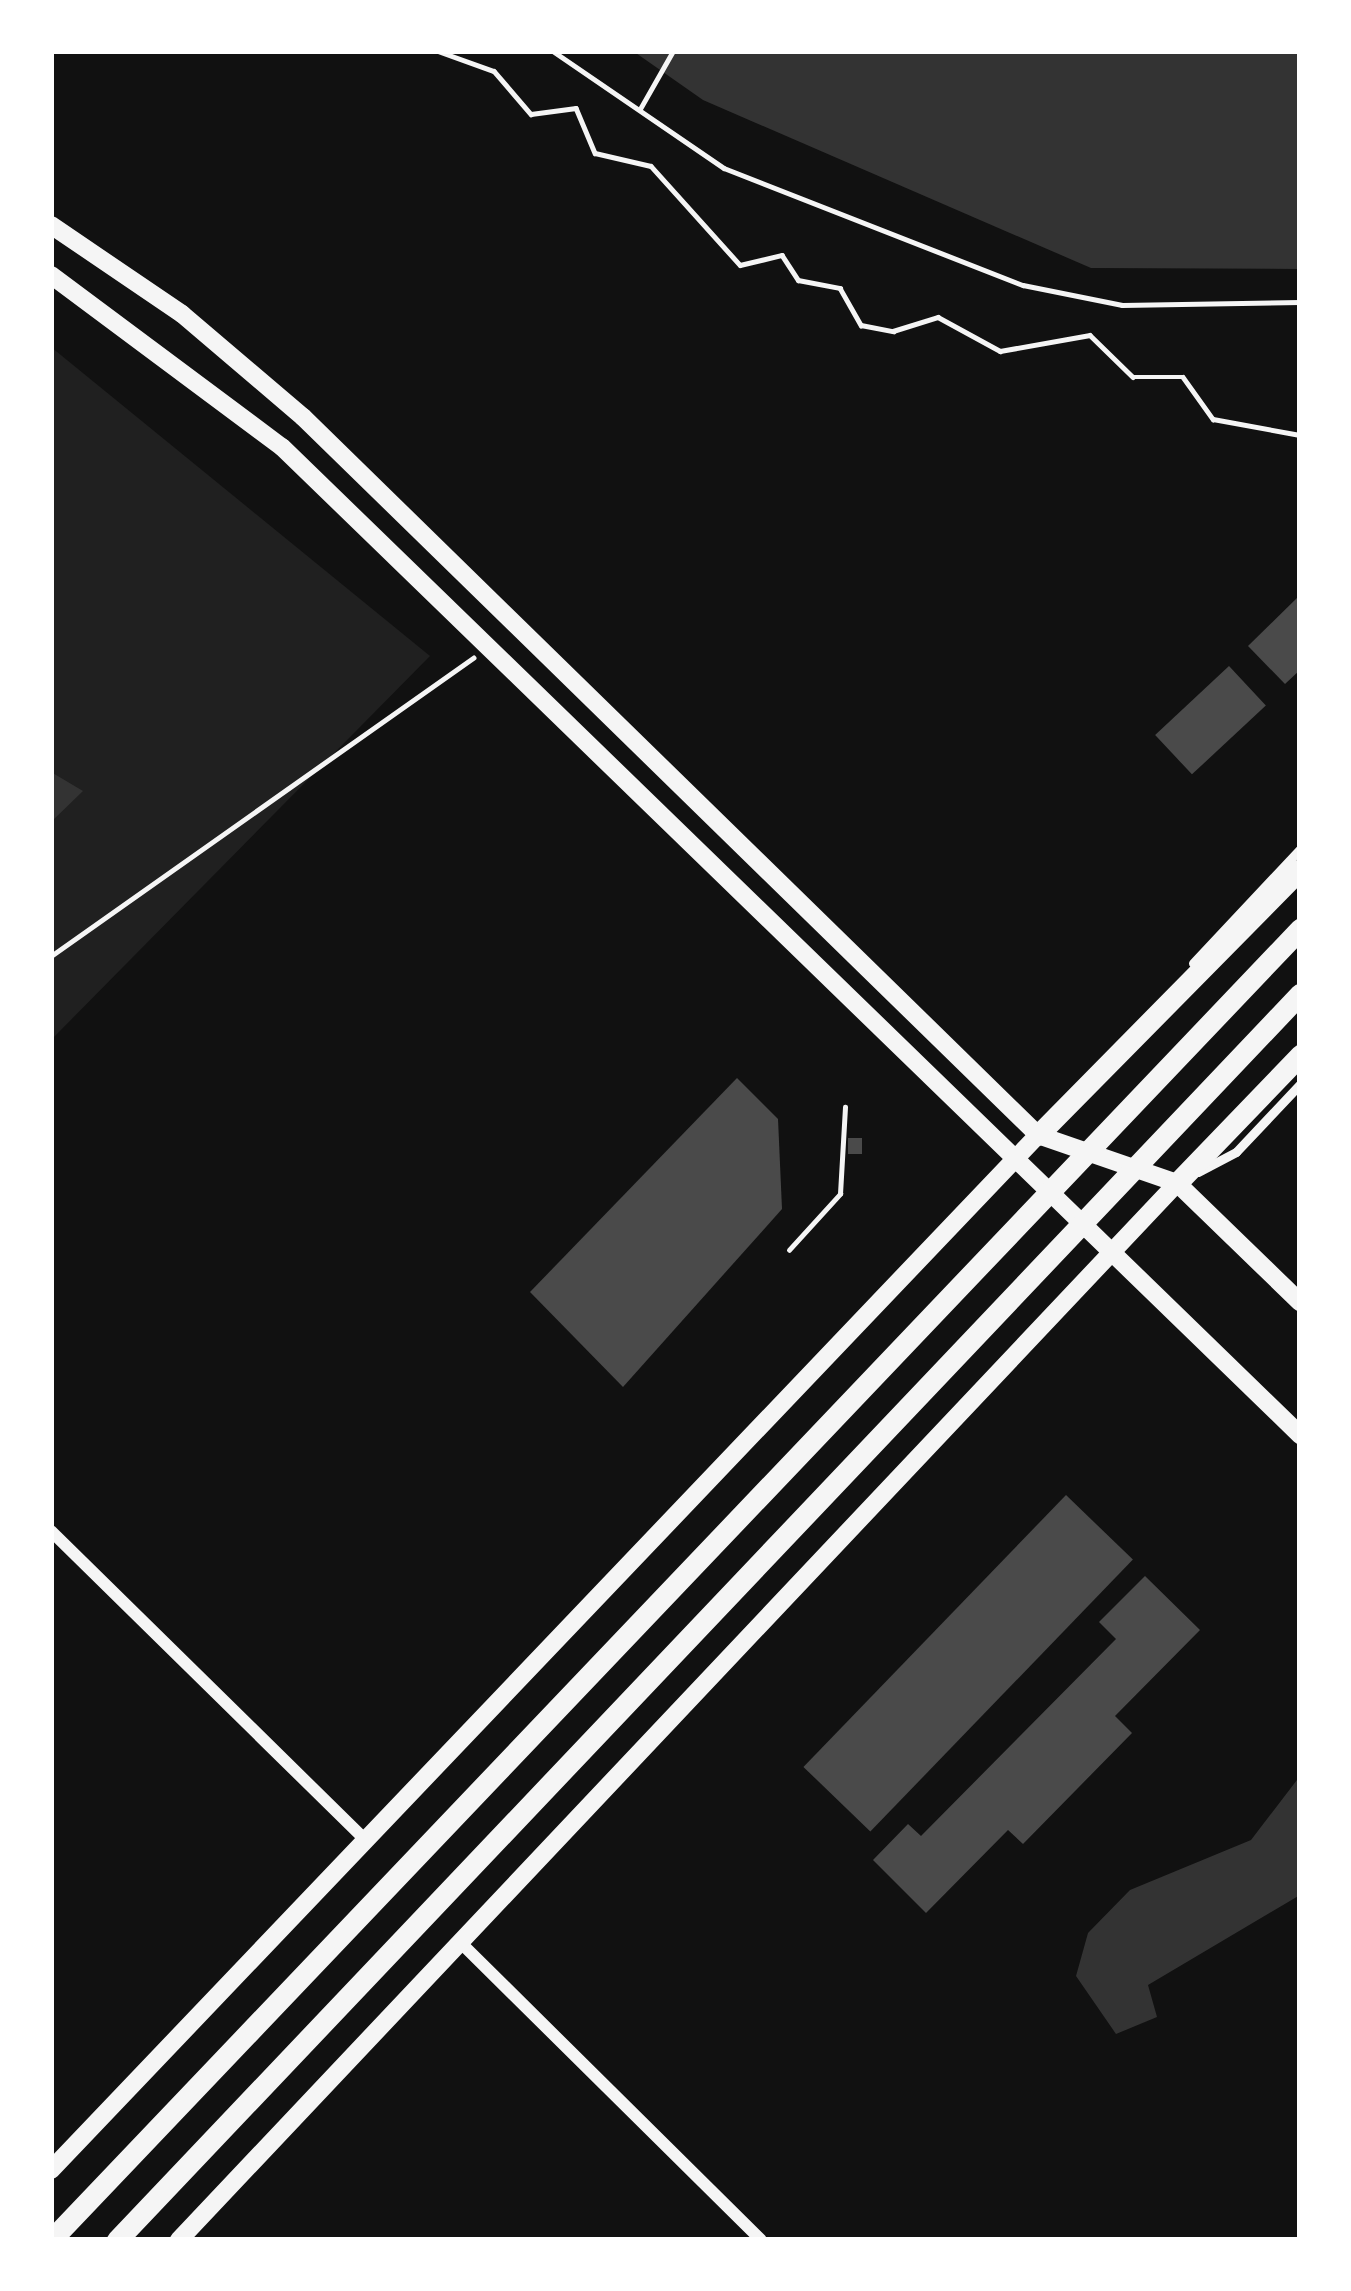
<!DOCTYPE html>
<style>
body{margin:0}
#map{position:relative;width:1351px;height:2291px;overflow:hidden;background:#111;font-family:"IBM Plex Sans",sans-serif}
div>[style]{position:absolute}
.green>*{inset:0;background:#202020}
.water>*{inset:0;background:#333}
.building>*{inset:0;background:#4a4a4a;transform-origin:0 0}
.path>*{height:4.5px;margin:-2.25px;padding:0 2.25px;transform-origin:2.25px;border-radius:2.25px;background:#f5f5f5}
.pedestrian>*{height:9px;margin:-4.5px;padding:0 4.5px;transform-origin:4.5px;border-radius:4.5px;background:#f5f5f5}
.minor>*{height:12px;margin:-6px;padding:0 6px;transform-origin:6px;border-radius:6px;background:#f5f5f5}
.secondary>*{height:18px;margin:-9px;padding:0 9px;transform-origin:9px;border-radius:9px;background:#f5f5f5}
.primary>*{height:21px;margin:-10.5px;padding:0 10.5px;transform-origin:10.5px;border-radius:10.5px;background:#f5f5f5}
span{translate:-50% -50%;white-space:nowrap;text-align:center;line-height:1.15;-webkit-text-stroke:9px #fff;paint-order:stroke}
.frame{position:absolute;inset:0;border:54px solid #fff;pointer-events:none}
</style>
<div id="map">
<div class="green">
<div style="clip-path:polygon(51px 347px,430px 656px,51px 1040px)"></div>
</div>
<div class="water">
<div style="clip-path:polygon(633px 51px,1300px 51px,1300px 269px,1091px 268px,703px 100px)"></div>
<div style="clip-path:polygon(51px 772px,83px 791px,51px 822px)"></div>
<div style="clip-path:polygon(1300px 1776px,1300px 1895px,1148px 1985px,1157px 2017px,1116px 2034px,1076px 1976px,1088px 1933px,1130px 1890px,1251px 1840px)"></div>
</div>
<div class="building">
<div style="clip-path:polygon(1300px 595px,1300px 670px,1285px 684px,1248px 646px)"></div>
<div style="left:1229px;top:666px;width:54px;height:101px;rotate:47deg"></div>
<div style="clip-path:polygon(737px 1078px,778px 1119px,782px 1209px,623px 1387px,530px 1292px)"></div>
<div style="left:848px;top:1138px;width:14px;height:16px"></div>
<div style="left:1066px;top:1495px;width:93px;height:378px;rotate:44deg"></div>
<div style="clip-path:polygon(1145px 1576px,1200px 1630px,1115px 1716px,1132px 1733px,1023px 1844px,1008px 1830px,926px 1913px,873px 1860px,908px 1824px,921px 1836px,1116px 1639px,1099px 1622px)"></div>
</div>
<div class="path">
<div style="left:438px;top:51px;width:59px;rotate:19.7deg"></div>
<div style="left:494px;top:71px;width:57px;rotate:49.3deg"></div>
<div style="left:531px;top:114px;width:45px;rotate:-7.6deg"></div>
<div style="left:576px;top:108px;width:49px;rotate:67.1deg"></div>
<div style="left:595px;top:153px;width:57px;rotate:13.1deg"></div>
<div style="left:651px;top:166px;width:133px;rotate:48deg"></div>
<div style="left:740px;top:265px;width:43px;rotate:-13.4deg"></div>
<div style="left:782px;top:255px;width:30px;rotate:57deg"></div>
<div style="left:798px;top:280px;width:43px;rotate:10.8deg"></div>
<div style="left:840px;top:288px;width:43px;rotate:60.4deg"></div>
<div style="left:861px;top:325px;width:33px;rotate:11deg"></div>
<div style="left:893px;top:331px;width:47px;rotate:-17.3deg"></div>
<div style="left:938px;top:317px;width:71px;rotate:28.7deg"></div>
<div style="left:1000px;top:351px;width:91px;rotate:-10.1deg"></div>
<div style="left:1090px;top:335px;width:60px;rotate:44.3deg"></div>
<div style="left:1133px;top:377px;width:50px"></div>
<div style="left:1183px;top:377px;width:52px;rotate:54.5deg"></div>
<div style="left:1213px;top:419px;width:88px;rotate:10.4deg"></div>
<div style="left:553px;top:51px;width:207px;rotate:34.4deg"></div>
<div style="left:724px;top:168px;width:321px;rotate:21.4deg"></div>
<div style="left:1023px;top:285px;width:101px;rotate:11.4deg"></div>
<div style="left:1122px;top:305px;width:178px;rotate:-1deg"></div>
<div style="left:640px;top:109px;width:67px;rotate:-60.4deg"></div>
<div style="left:51px;top:956px;width:517px;rotate:-35.23deg"></div>
<div style="left:789px;top:1250px;width:76px;rotate:-47.7deg"></div>
<div style="left:840px;top:1194px;width:87px;rotate:-86.7deg"></div>
</div>
<div class="pedestrian">
<div style="left:1193px;top:963px;width:156px;rotate:-46.8deg"></div>
<div style="left:1198px;top:1172px;width:43px;rotate:-27.8deg"></div>
<div style="left:1236px;top:1152px;width:93px;rotate:-46.7deg"></div>
</div>
<div class="minor">
<div style="left:51px;top:1531px;width:443px;rotate:44.5deg"></div>
<div style="left:463px;top:1945px;width:419px;rotate:44.7deg"></div>
</div>
<div class="secondary">
<div style="left:51px;top:225px;width:158px;rotate:34.2deg"></div>
<div style="left:182px;top:314px;width:159px;rotate:40.4deg"></div>
<div style="left:303px;top:417px;width:1027px;rotate:44.33deg"></div>
<div style="left:1038px;top:1135px;width:147px;rotate:19.1deg"></div>
<div style="left:1177px;top:1183px;width:171px;rotate:44.1deg"></div>
<div style="left:51px;top:275px;width:288px;rotate:36.7deg"></div>
<div style="left:282px;top:447px;width:1419px;rotate:44.14deg"></div>
<div style="left:51px;top:2170px;width:1430px;rotate:-46.36deg"></div>
<div style="left:179px;top:2240px;width:1454px;rotate:-46.64deg"></div>
</div>
<div class="primary">
<div style="left:1038px;top:1135px;width:373px;rotate:-45.4deg"></div>
<div style="left:1177px;top:1183px;width:178px;rotate:-46.1deg"></div>
<div style="left:51px;top:2240px;width:1811px;rotate:-46.39deg"></div>
<div style="left:117px;top:2240px;width:1718px;rotate:-46.49deg"></div>
</div>
<div class="frame"></div>
</div>
